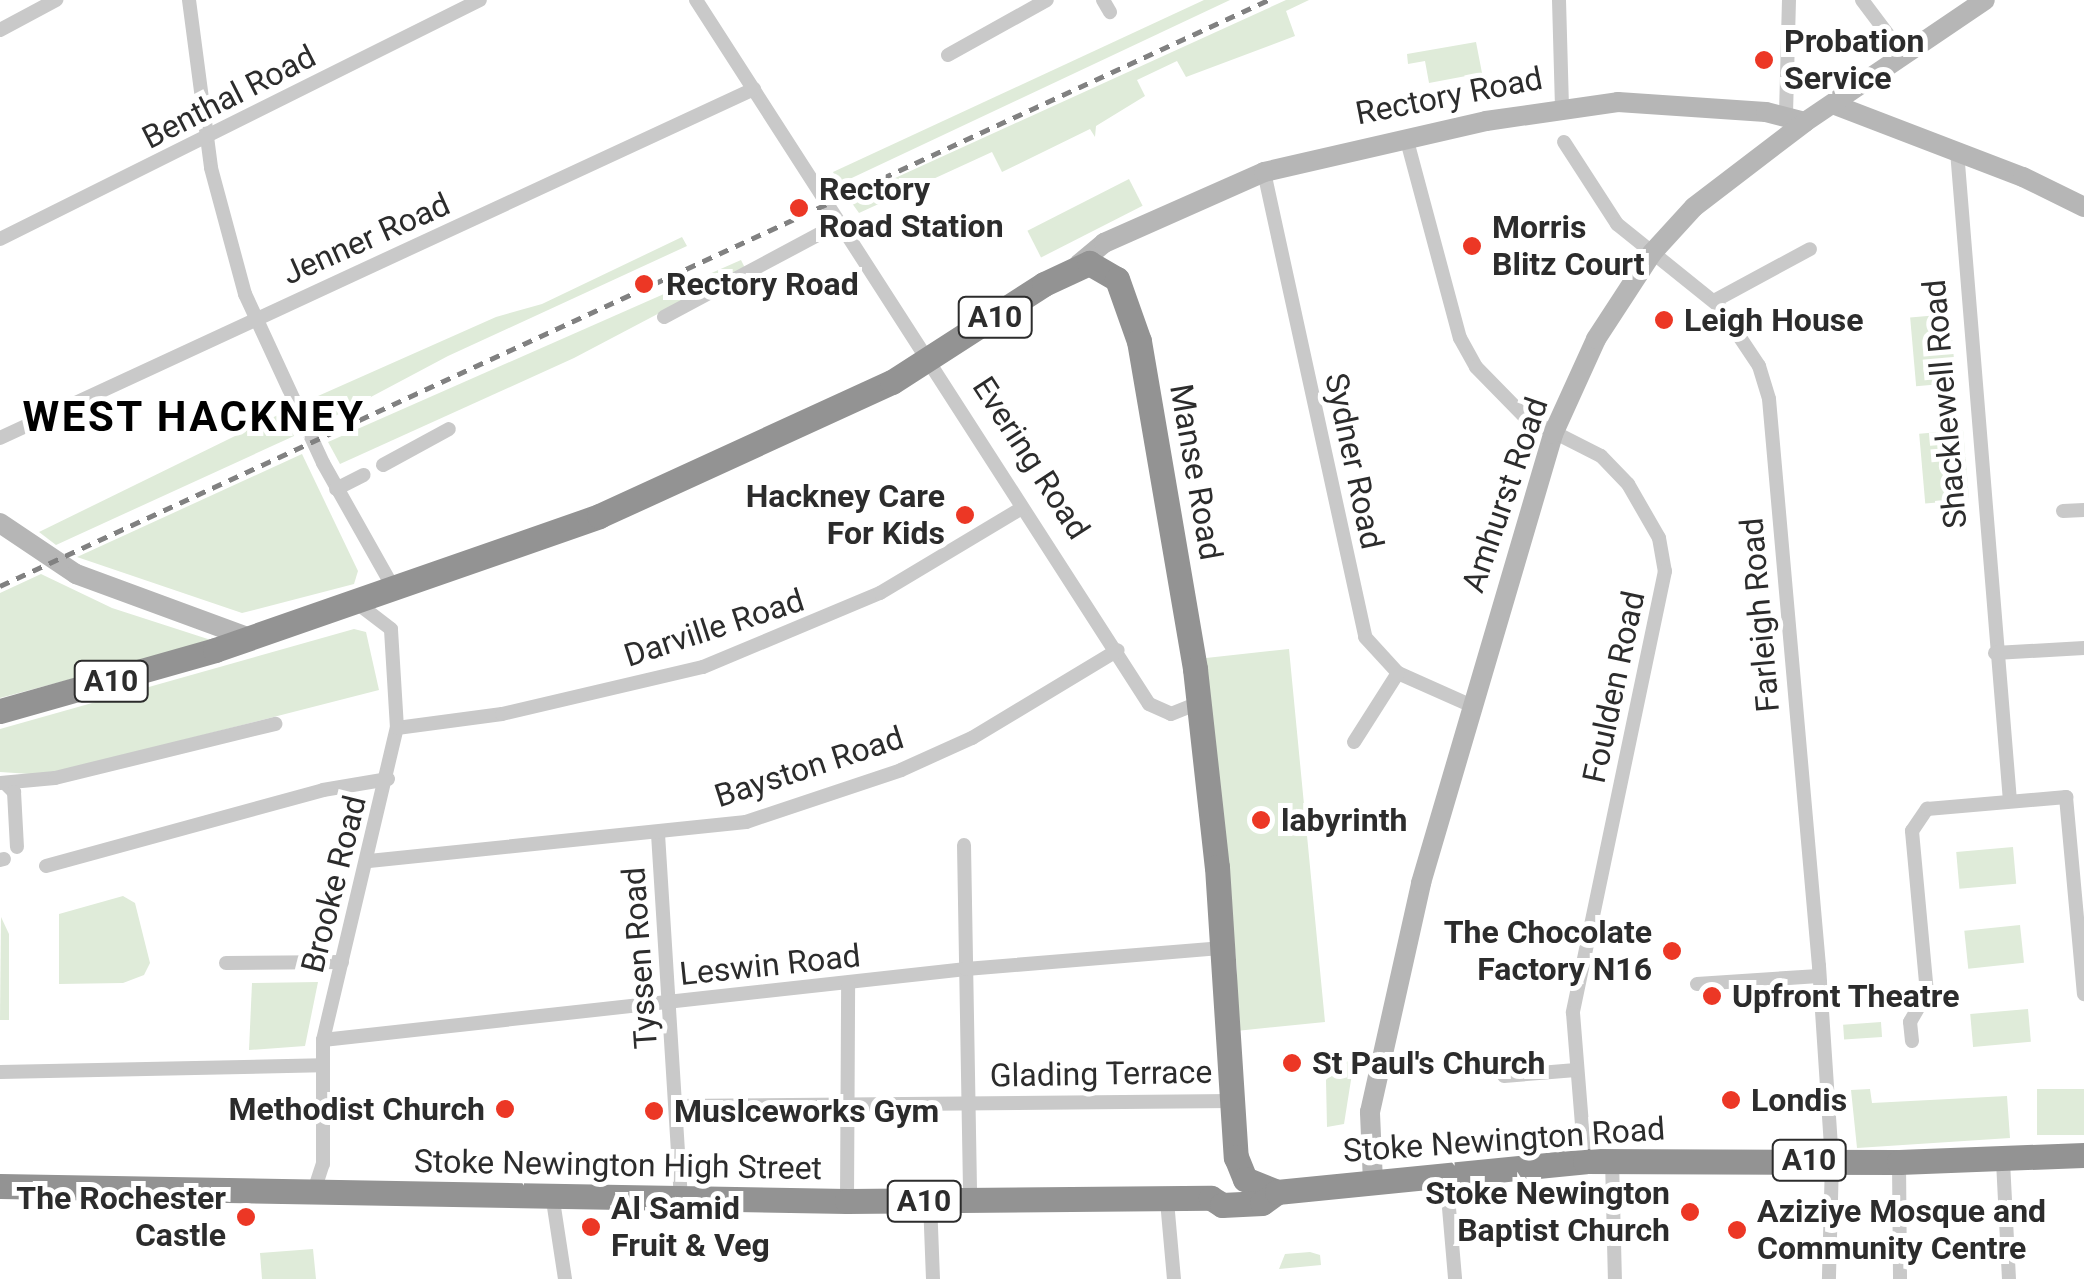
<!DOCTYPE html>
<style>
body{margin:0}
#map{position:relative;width:2084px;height:1279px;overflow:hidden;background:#fff;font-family:Roboto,sans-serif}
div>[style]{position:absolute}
.green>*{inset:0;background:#dfebd9;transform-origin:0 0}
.street>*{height:14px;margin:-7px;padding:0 7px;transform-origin:7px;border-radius:7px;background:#c9c9c9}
.secondary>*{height:20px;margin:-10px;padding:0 10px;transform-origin:10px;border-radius:10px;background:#b6b6b6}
.highway>*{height:25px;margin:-12.5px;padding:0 12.5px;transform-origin:12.5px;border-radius:12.5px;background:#939393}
.rail>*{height:5px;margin-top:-2.5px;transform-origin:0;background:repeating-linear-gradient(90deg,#818181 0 10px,transparent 0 18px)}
.dots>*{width:28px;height:28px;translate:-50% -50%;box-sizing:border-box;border:5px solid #fff;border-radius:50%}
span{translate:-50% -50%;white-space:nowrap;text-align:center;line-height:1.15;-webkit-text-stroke:10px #fff;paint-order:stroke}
.shield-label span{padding:2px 8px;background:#fff;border:2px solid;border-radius:8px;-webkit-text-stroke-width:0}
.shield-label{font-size:30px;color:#2c2c2c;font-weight:700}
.poi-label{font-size:32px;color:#2c2c2c;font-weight:700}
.left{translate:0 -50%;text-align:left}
.right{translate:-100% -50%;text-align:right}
.street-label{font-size:32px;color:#2c2c2c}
.district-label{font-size:42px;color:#000;font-weight:700;letter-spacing:2.5px}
</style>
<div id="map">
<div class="green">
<div style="clip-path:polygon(1204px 0,1230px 0,839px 184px,833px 172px)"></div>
<div style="clip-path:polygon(1286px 0,1309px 0,1286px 11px,1295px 36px,1186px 77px,1177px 61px,1137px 80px,1145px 96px,1096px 126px,1095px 137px,1090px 129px,1002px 172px,992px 152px,859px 213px,849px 199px)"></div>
<div style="clip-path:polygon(1476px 42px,1482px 73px,1429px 83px,1425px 61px,1408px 64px,1407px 54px)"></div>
<div style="left:1129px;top:179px;width:30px;height:114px;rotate:63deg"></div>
<div style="clip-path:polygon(682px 237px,687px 246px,448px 356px,320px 424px,309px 400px,496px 317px,542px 304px)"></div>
<div style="clip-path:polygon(741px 260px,745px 268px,574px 358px,340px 464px,328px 442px)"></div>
<div style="left:1950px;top:314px;width:69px;height:40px;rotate:85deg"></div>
<div style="clip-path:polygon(282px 413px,294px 436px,56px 545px,39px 532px)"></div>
<div style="left:1963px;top:430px;width:70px;height:44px;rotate:85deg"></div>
<div style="clip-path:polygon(302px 454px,358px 571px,354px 584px,242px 613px,77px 557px)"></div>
<div style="clip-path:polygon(41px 574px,112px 608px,214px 641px,0 698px,0 593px)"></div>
<div style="clip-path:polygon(354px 629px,366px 632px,379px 690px,46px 775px,0 772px,0 729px)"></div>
<div style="clip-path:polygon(1289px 649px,1325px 1022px,1236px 1031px,1237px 969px,1206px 658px)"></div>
<div style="left:2013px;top:847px;width:37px;height:57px;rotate:85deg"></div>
<div style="clip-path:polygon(123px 896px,135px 903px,150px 963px,144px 975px,123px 983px,59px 984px,59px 914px)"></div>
<div style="clip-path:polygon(1px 917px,9px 934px,9px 1020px,0 1020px)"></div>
<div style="left:2020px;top:925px;width:38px;height:56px;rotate:84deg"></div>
<div style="clip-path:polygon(318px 982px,305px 1046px,249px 1050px,252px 983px)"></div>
<div style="left:2028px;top:1009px;width:33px;height:58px;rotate:85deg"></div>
<div style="left:1881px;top:1022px;width:15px;height:38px;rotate:86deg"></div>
<div style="clip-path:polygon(1354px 1061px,1344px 1124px,1327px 1127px,1326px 1080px,1340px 1062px)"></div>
<div style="clip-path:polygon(1870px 1089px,1872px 1103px,2007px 1096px,2010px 1138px,1857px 1148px,1851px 1090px)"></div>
<div style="left:2084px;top:1089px;width:46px;height:47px;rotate:90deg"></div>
<div style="clip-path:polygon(313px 1249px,316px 1279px,262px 1279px,260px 1253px)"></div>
<div style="clip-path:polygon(1310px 1252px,1320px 1255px,1321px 1265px,1279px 1269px,1285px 1254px)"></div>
</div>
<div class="street">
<div style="left:189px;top:0;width:169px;rotate:82.5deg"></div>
<div style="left:211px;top:168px;width:131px;rotate:74.9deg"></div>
<div style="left:245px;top:294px;width:186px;rotate:65.2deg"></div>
<div style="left:323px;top:463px;width:145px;rotate:60.6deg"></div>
<div style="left:696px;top:0;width:837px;rotate:57.24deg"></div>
<div style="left:1149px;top:704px;width:24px;rotate:24deg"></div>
<div style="left:1171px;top:714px;width:29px;rotate:-22deg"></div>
<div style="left:1103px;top:0;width:14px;rotate:60deg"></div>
<div style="left:1559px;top:0;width:107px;rotate:88.4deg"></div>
<div style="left:1862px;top:0;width:70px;rotate:53.1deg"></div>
<div style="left:0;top:30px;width:64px;rotate:-28.2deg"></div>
<div style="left:948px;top:55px;width:113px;rotate:-29.1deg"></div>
<div style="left:1786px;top:114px;width:114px;rotate:-88.5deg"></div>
<div style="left:1406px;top:137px;width:208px;rotate:75deg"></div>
<div style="left:1460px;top:338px;width:33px;rotate:61deg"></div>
<div style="left:1476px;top:367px;width:71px;rotate:45.6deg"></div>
<div style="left:1526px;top:418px;width:84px;rotate:26.9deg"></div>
<div style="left:1601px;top:456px;width:39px;rotate:46deg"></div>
<div style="left:1628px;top:484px;width:62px;rotate:60.1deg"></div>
<div style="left:1659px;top:538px;width:34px;rotate:80deg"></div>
<div style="left:1665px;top:571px;width:451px;rotate:101.8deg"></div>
<div style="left:1573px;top:1013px;width:148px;rotate:85.4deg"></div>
<div style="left:1564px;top:142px;width:98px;rotate:57.1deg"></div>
<div style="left:1617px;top:224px;width:131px;rotate:38.8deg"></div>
<div style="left:1719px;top:306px;width:72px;rotate:56.3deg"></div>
<div style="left:1759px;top:366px;width:34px;rotate:73deg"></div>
<div style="left:1769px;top:399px;width:569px;rotate:84.96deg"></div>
<div style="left:1819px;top:966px;width:195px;rotate:86.2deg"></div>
<div style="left:1832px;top:1161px;width:118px;rotate:91.5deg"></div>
<div style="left:1957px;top:151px;width:652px;rotate:85.34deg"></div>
<div style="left:1264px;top:172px;width:476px;rotate:77.7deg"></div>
<div style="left:1365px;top:637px;width:49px;rotate:47.5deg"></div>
<div style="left:1398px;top:673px;width:79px;rotate:24deg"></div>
<div style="left:0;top:239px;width:536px;rotate:-26.47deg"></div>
<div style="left:1714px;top:301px;width:109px;rotate:-28.4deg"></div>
<div style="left:664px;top:317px;width:200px;rotate:-28.1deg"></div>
<div style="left:0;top:438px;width:831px;rotate:-24.84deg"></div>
<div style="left:383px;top:465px;width:75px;rotate:-28.6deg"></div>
<div style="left:336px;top:489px;width:31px;rotate:-27deg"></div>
<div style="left:2063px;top:511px;width:21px;rotate:-3deg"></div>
<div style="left:1995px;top:653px;width:89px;rotate:-3.2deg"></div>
<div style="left:397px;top:728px;width:106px;rotate:-7.6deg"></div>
<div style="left:502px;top:714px;width:206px;rotate:-13.2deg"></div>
<div style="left:703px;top:667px;width:192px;rotate:-22.7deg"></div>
<div style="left:880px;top:593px;width:165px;rotate:-30.9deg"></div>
<div style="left:1354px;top:742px;width:82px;rotate:-57.5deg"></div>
<div style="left:0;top:783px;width:55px;rotate:-5.2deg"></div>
<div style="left:55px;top:778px;width:227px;rotate:-13.8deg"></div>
<div style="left:5px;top:783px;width:13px;rotate:45deg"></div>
<div style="left:14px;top:792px;width:55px;rotate:86.9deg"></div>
<div style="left:658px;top:834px;width:364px;rotate:86.4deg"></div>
<div style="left:964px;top:845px;width:356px;rotate:89deg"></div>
<div style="left:0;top:860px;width:4px;rotate:-14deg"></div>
<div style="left:369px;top:861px;width:379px;rotate:-5.9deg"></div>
<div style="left:746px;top:822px;width:163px;rotate:-18.5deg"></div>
<div style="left:901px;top:770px;width:78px;rotate:-24.3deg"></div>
<div style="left:972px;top:738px;width:170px;rotate:-31.1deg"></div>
<div style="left:46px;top:866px;width:287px;rotate:-15.3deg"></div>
<div style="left:323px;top:790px;width:66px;rotate:-9.6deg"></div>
<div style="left:226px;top:963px;width:116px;rotate:-0.5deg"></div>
<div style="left:1697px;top:984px;width:122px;rotate:-3.8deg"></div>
<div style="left:323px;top:1040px;width:647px;rotate:-6.3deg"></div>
<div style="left:966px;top:969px;width:258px;rotate:-4.7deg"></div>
<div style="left:1912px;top:1041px;width:19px;rotate:-96deg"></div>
<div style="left:1910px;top:1022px;width:34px;rotate:-60deg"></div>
<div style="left:1927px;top:993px;width:163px;rotate:-95.3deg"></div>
<div style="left:1912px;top:831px;width:27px;rotate:-56deg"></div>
<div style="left:1927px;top:809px;width:140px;rotate:-4.9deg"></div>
<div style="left:2066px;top:797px;width:198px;rotate:84.8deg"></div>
<div style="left:0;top:1072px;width:321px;rotate:-1.2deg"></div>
<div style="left:1504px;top:1076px;width:72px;rotate:-4.8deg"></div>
<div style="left:678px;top:1106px;width:553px;rotate:-0.52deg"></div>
<div style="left:1612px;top:1160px;width:119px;rotate:88.6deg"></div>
<div style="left:2003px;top:1161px;width:118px;rotate:87.1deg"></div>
<div style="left:1899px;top:1162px;width:117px;rotate:89.5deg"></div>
<div style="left:1446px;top:1173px;width:106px;rotate:85.1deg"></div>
<div style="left:313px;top:1194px;width:32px;rotate:-72deg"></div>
<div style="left:323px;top:1164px;width:124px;rotate:-90deg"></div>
<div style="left:323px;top:1040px;width:321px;rotate:-76.7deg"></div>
<div style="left:397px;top:728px;width:99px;rotate:-93.5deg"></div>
<div style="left:391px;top:629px;width:43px;rotate:-142.6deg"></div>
<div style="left:552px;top:1194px;width:86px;rotate:81.3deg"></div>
<div style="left:847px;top:1201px;width:216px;rotate:-89.7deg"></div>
<div style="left:930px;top:1201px;width:78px;rotate:87.8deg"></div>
<div style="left:1167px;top:1201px;width:78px;rotate:84.9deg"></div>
</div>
<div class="secondary">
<div style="left:1835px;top:105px;width:201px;rotate:21deg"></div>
<div style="left:2023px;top:177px;width:68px;rotate:26.2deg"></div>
<div style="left:1079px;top:264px;width:33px;rotate:-40deg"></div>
<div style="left:1104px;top:243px;width:175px;rotate:-23.9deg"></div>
<div style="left:1264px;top:172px;width:228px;rotate:-12.9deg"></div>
<div style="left:1486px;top:121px;width:133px;rotate:-8.2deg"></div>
<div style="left:1618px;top:102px;width:148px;rotate:3.9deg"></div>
<div style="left:1766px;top:112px;width:40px;rotate:14.4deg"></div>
<div style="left:0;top:523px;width:92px;rotate:33.9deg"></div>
<div style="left:76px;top:574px;width:185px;rotate:20.2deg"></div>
<div style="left:1373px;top:1182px;width:70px;rotate:-92.5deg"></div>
<div style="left:1370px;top:1112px;width:235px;rotate:-77.4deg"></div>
<div style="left:1421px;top:883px;width:468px;rotate:-73.6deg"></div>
<div style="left:1553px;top:434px;width:104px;rotate:-65.6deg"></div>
<div style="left:1596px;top:339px;width:103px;rotate:-56.9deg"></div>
<div style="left:1652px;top:253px;width:62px;rotate:-47.6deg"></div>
<div style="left:1694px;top:207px;width:140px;rotate:-37.4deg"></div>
<div style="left:1805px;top:122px;width:217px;rotate:-34.1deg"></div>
</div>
<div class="highway">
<div style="left:0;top:711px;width:223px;rotate:-15.8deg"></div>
<div style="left:215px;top:650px;width:407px;rotate:-19.2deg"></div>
<div style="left:599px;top:516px;width:322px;rotate:-24.6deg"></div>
<div style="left:892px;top:382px;width:181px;rotate:-32.8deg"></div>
<div style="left:1044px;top:284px;width:50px;rotate:-25deg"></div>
<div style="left:1089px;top:263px;width:32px;rotate:30deg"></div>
<div style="left:1117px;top:279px;width:66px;rotate:70.5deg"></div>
<div style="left:1139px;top:341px;width:333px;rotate:80.3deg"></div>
<div style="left:1195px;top:669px;width:199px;rotate:83.7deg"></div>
<div style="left:1217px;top:867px;width:291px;rotate:86.3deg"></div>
<div style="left:1236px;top:1157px;width:24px;rotate:68deg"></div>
<div style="left:1245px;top:1179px;width:35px;rotate:22deg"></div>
<div style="left:0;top:1186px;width:847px;rotate:1.01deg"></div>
<div style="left:847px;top:1201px;width:364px;rotate:-0.5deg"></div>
<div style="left:1211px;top:1198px;width:13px;rotate:32deg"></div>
<div style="left:1222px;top:1205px;width:40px;rotate:-2.9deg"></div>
<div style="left:1262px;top:1203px;width:19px;rotate:-36deg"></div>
<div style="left:1277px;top:1192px;width:310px;rotate:-5.7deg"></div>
<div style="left:1585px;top:1161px;width:314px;rotate:0.2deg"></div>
<div style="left:1899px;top:1162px;width:185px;rotate:-2.2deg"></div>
</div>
<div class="rail">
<div style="left:0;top:586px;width:1397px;rotate:-24.8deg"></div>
</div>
<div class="dots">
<div style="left:1764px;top:60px;background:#ec3725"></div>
<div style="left:799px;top:208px;background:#ec3725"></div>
<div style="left:1472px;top:246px;background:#ec3725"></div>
<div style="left:644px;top:284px;background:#ec3725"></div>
<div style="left:1664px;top:320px;background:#ec3725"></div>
<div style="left:965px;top:515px;background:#ec3725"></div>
<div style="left:1261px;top:820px;background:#ec3725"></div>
<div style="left:1672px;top:951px;background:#ec3725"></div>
<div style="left:1712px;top:996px;background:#ec3725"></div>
<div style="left:1292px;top:1063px;background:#ec3725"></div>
<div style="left:1731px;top:1100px;background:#ec3725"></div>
<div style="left:505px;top:1109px;background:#ec3725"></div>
<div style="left:654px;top:1111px;background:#ec3725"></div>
<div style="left:1690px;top:1212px;background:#ec3725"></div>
<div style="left:246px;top:1217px;background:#ec3725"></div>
<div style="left:591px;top:1227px;background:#ec3725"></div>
<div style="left:1737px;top:1230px;background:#ec3725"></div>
</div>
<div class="shield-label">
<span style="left:995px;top:317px">A10</span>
<span style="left:111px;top:681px">A10</span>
<span style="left:1809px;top:1160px">A10</span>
<span style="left:924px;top:1201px">A10</span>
</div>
<div class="poi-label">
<span class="left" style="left:1784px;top:60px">Probation<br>Service</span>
<span class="left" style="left:819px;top:208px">Rectory<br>Road Station</span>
<span class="left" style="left:1492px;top:246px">Morris<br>Blitz Court</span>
<span class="left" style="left:666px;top:284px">Rectory Road</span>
<span class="left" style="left:1684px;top:320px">Leigh House</span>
<span class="right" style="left:945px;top:515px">Hackney Care<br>For Kids</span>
<span class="left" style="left:1281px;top:820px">labyrinth</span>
<span class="right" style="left:1652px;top:951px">The Chocolate<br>Factory N16</span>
<span class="left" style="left:1732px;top:996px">Upfront Theatre</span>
<span class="left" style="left:1312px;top:1063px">St Paul's Church</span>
<span class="left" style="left:1751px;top:1100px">Londis</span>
<span class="right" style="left:485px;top:1109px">Methodist Church</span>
<span class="left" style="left:674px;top:1111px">Muslceworks Gym</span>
<span class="right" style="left:1670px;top:1212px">Stoke Newington<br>Baptist Church</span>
<span class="right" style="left:226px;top:1217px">The Rochester<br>Castle</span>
<span class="left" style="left:611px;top:1227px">Al Samid<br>Fruit &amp; Veg</span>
<span class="left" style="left:1757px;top:1230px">Aziziye Mosque and<br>Community Centre</span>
</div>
<div class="street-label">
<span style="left:1449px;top:96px;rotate:-11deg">Rectory Road</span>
<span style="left:229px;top:97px;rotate:-27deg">Benthal Road</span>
<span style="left:366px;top:239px;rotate:-24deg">Jenner Road</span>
<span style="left:1945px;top:404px;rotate:-95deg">Shacklewell Road</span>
<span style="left:1031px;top:458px;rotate:57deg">Evering Road</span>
<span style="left:1354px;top:461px;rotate:78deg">Sydner Road</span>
<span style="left:1196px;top:472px;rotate:80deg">Manse Road</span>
<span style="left:1505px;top:495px;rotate:-71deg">Amhurst Road</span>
<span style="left:1760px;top:615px;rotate:-95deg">Farleigh Road</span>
<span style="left:714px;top:628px;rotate:-18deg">Darville Road</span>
<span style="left:1614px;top:687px;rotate:-78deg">Foulden Road</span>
<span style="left:809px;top:767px;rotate:-18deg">Bayston Road</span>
<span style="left:334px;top:884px;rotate:-76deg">Brooke Road</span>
<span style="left:640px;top:958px;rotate:-94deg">Tyssen Road</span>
<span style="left:770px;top:965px;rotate:-6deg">Leswin Road</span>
<span style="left:1101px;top:1074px;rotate:-1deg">Glading Terrace</span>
<span style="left:1504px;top:1140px;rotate:-4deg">Stoke Newington Road</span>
<span style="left:618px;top:1165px;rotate:1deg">Stoke Newington High Street</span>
</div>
<div class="district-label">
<span style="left:194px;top:417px">WEST HACKNEY</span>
</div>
</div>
